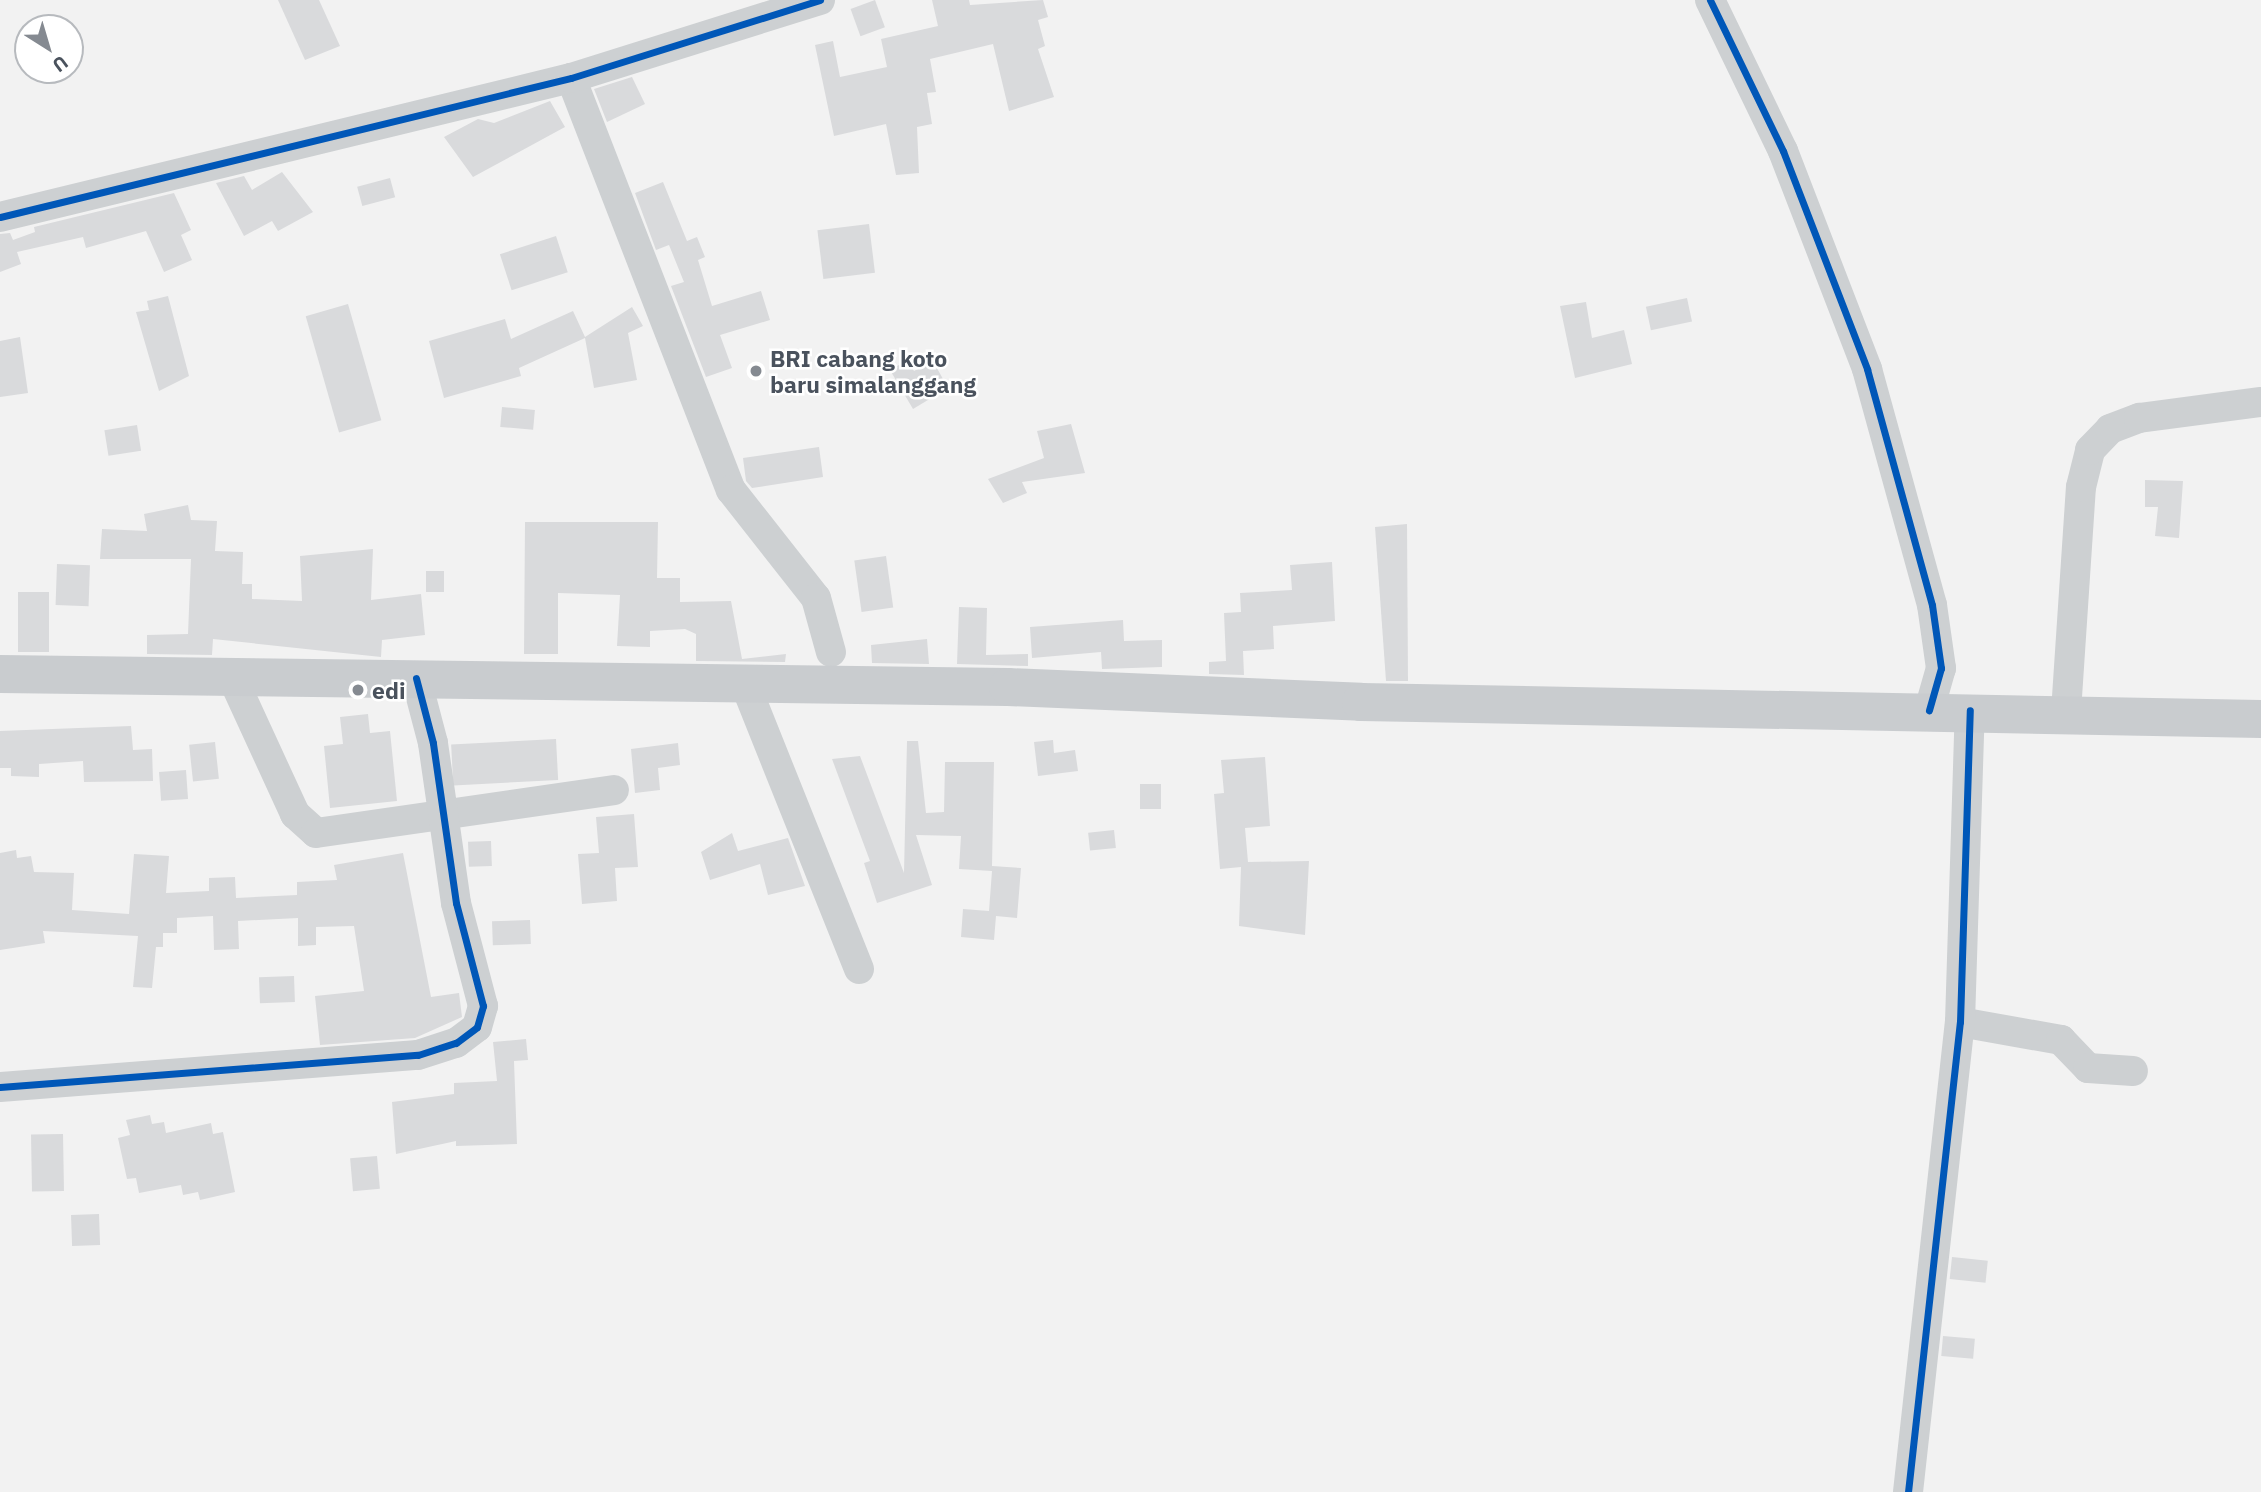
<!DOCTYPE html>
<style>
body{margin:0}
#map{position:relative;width:2261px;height:1492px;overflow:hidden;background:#f2f2f2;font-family:"IBM Plex Sans",sans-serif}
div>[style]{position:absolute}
.building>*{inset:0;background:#d9dadc;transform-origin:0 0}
.minor>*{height:30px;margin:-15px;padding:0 15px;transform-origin:15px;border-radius:15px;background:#cdd0d2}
.major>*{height:38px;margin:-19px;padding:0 19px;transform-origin:19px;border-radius:19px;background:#c9cccf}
.cycleway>*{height:7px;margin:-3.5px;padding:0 3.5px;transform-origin:3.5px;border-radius:3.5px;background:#0057b8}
.dots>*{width:19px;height:19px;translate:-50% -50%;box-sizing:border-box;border:4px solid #fff;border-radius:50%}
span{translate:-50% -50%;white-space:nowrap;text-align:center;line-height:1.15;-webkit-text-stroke:5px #fff;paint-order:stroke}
.poi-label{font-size:23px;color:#4a525d;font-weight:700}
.left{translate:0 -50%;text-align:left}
.north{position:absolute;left:14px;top:14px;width:70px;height:70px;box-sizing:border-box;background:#fff;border:2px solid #b7babe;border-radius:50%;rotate:143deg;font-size:19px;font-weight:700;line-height:28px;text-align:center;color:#4a525d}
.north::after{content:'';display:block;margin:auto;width:24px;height:32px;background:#858a91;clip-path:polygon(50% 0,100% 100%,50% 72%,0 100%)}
</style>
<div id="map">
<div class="building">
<div style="clip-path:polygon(278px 0,319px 0,340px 46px,305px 60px)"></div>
<div style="left:875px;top:0;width:29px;height:26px;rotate:70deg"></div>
<div style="clip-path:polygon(932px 0,969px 0,970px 5px,1043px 0,1048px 17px,1038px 20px,1045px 46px,1038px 49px,1054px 97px,1009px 111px,993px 44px,930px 59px,936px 92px,927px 93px,932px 124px,917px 127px,919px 173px,896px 175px,886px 124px,834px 136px,815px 45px,833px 41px,840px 77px,887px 67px,881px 39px,938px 26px)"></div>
<div style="clip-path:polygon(632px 77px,645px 104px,607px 122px,594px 89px)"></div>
<div style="clip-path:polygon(550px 101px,565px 127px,473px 177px,444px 137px,478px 119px,494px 123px)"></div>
<div style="clip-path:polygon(282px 172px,313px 212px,278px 231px,272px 221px,244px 236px,216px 183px,244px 176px,252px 190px)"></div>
<div style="left:390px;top:178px;width:20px;height:34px;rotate:75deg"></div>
<div style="clip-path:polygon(663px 182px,687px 241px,697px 237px,705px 257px,698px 260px,712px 306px,761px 291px,770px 320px,720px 335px,732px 368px,706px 377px,671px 286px,684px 282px,669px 245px,656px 250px,635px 193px)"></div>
<div style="clip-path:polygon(174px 193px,191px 230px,181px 235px,192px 260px,164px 272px,146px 231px,86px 248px,83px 237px,17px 252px,21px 264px,0 272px,0 234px,10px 233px,13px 240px,35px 232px,34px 227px)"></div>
<div style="left:869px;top:224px;width:49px;height:52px;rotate:83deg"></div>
<div style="left:556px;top:236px;width:38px;height:59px;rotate:72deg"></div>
<div style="clip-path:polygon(168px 296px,189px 376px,159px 391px,136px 312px,149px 310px,147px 301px)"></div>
<div style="left:1687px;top:298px;width:24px;height:42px;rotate:78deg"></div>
<div style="clip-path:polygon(1586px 302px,1592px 338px,1624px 330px,1632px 364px,1575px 378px,1560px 306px)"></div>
<div style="left:348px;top:304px;width:121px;height:44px;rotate:74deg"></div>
<div style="clip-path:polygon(632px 307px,643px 326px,628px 333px,637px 380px,594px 388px,585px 338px,519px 368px,521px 376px,444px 398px,429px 341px,505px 319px,511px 339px,573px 311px,585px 337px)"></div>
<div style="clip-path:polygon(20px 337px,28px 393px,0 397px,0 341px)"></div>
<div style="clip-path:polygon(908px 360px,914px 371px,933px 361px,948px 388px,913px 409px,890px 370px)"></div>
<div style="left:502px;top:407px;width:33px;height:20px;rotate:5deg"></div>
<div style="clip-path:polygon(1071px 424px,1085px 473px,1022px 482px,1027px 493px,1003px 503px,988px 479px,1044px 458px,1037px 431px)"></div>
<div style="left:137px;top:425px;width:26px;height:33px;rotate:81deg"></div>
<div style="clip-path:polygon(819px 447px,823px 477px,752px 488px,746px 481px,743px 458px)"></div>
<div style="clip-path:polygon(2145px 480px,2183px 481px,2179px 538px,2155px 536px,2158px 507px,2145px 507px)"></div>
<div style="clip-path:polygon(188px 505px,191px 520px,217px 521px,215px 551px,243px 552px,242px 584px,252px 584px,252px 599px,302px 601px,300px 556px,373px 549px,371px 600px,421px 594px,425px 635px,382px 640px,381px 657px,213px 639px,212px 655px,147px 654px,147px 635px,188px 634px,191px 559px,100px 559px,102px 529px,147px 531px,144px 514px)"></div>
<div style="clip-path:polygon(525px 522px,658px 522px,657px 578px,680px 578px,680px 602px,731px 601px,742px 659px,786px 654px,785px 662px,696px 661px,696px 634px,685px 629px,650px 631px,650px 647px,617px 646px,620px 595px,558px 593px,558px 654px,524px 654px)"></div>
<div style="clip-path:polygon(1407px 524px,1408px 681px,1386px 681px,1375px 527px)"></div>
<div style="left:886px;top:556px;width:52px;height:32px;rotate:82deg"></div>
<div style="clip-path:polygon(1332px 562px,1335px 621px,1273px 626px,1274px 649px,1243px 651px,1244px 675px,1209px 674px,1209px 662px,1226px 661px,1224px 613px,1241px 612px,1240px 593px,1292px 590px,1290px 565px)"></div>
<div style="left:57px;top:564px;width:33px;height:41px;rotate:2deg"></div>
<div style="left:426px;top:571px;width:18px;height:21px"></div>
<div style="left:18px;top:592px;width:31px;height:60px"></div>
<div style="clip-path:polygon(959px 607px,987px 608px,986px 655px,1028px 654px,1028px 666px,957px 664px)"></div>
<div style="clip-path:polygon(1123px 620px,1124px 641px,1162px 640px,1162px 667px,1102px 669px,1101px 652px,1032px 658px,1030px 627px)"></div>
<div style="clip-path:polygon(927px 639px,929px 664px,872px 663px,871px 645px)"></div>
<div style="clip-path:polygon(368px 714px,370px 733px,390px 731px,397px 801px,330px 808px,324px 746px,343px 744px,340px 717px)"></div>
<div style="clip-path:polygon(131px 726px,133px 750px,152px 749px,153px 781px,84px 782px,83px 761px,39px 764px,39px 777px,11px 776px,11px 768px,0 768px,0 731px)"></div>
<div style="left:556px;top:739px;width:41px;height:105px;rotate:87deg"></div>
<div style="clip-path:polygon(1053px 740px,1054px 753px,1075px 750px,1078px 771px,1038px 776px,1034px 742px)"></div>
<div style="clip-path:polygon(907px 741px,918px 741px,926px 813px,944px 812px,945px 762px,994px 762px,992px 866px,1021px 868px,1017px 918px,996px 916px,994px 940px,961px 937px,963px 909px,989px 911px,992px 871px,959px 869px,961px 836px,916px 835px,932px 885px,877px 903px,864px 863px,870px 861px,832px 759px,860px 756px,904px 873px)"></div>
<div style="left:215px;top:742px;width:37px;height:26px;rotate:84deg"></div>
<div style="clip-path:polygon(678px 743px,680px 765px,658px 768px,660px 790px,635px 793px,631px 749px)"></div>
<div style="clip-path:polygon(1265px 757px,1270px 826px,1245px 828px,1248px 862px,1309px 861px,1305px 935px,1239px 926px,1241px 867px,1220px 869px,1214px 794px,1224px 793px,1221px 760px)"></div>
<div style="left:186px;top:770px;width:29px;height:27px;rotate:86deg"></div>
<div style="left:1161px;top:784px;width:25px;height:21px;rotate:90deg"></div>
<div style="clip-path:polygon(634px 814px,638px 867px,615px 868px,617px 901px,582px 904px,578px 854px,599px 853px,596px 817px)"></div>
<div style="left:1114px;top:830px;width:18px;height:26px;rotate:84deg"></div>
<div style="clip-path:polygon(732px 833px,738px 851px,788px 838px,805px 886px,768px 895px,760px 864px,710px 880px,701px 852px)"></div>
<div style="left:491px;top:841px;width:25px;height:23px;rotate:88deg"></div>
<div style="clip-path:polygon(16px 850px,17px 858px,31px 856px,34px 872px,74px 873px,72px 910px,129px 914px,134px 854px,169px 856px,166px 893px,209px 891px,209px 878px,235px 877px,236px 898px,297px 895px,297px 882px,337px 880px,334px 865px,403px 853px,431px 997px,459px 993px,462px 1017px,415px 1038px,320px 1045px,315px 996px,364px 991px,354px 926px,316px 927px,316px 945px,298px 946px,298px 918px,238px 921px,239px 949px,214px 950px,213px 916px,177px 918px,177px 933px,163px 933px,163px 947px,156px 947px,152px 988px,133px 987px,138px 936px,43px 931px,45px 943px,0 950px,0 853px)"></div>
<div style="left:530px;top:920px;width:24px;height:38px;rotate:88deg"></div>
<div style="left:294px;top:976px;width:26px;height:35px;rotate:88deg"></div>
<div style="clip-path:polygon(526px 1039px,528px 1060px,514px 1061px,517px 1144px,456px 1146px,456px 1141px,396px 1154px,392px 1102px,454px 1094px,454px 1083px,497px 1081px,493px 1042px)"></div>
<div style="clip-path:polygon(150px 1115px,152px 1124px,164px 1122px,166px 1133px,211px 1123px,213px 1134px,223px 1132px,235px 1192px,200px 1200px,198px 1192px,183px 1195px,181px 1185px,139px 1193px,136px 1178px,127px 1179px,118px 1138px,130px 1135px,126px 1120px)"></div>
<div style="left:63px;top:1134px;width:57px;height:32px;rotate:89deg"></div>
<div style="left:377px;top:1156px;width:33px;height:27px;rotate:85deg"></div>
<div style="left:99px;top:1214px;width:31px;height:28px;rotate:88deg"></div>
<div style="left:1952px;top:1257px;width:36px;height:22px;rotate:6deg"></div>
<div style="left:1943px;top:1336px;width:32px;height:20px;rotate:5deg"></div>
</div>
<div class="minor">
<div style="left:1710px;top:0;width:168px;rotate:64.2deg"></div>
<div style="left:1783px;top:151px;width:234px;rotate:68.9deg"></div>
<div style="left:1867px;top:369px;width:245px;rotate:74.6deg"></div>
<div style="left:1932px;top:605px;width:64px;rotate:81.9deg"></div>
<div style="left:1941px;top:668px;width:44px;rotate:105.9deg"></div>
<div style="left:571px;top:78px;width:442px;rotate:68.8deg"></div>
<div style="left:731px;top:490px;width:137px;rotate:51.8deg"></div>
<div style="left:816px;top:598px;width:56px;rotate:74.5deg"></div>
<div style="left:0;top:217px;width:588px;rotate:-13.68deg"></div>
<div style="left:571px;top:78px;width:261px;rotate:-17.4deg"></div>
<div style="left:233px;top:679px;width:149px;rotate:65.3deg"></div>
<div style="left:295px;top:814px;width:28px;rotate:42deg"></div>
<div style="left:316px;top:833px;width:301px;rotate:-8.2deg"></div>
<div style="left:745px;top:684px;width:307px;rotate:68.2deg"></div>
<div style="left:2066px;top:712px;width:225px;rotate:-86.2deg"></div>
<div style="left:2081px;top:487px;width:38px;rotate:-76deg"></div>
<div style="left:2090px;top:450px;width:29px;rotate:-46deg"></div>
<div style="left:2110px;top:429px;width:31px;rotate:-21deg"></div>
<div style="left:2139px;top:418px;width:123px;rotate:-7.5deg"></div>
<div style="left:1960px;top:1022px;width:103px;rotate:10.1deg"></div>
<div style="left:2061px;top:1040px;width:39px;rotate:46deg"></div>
<div style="left:2088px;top:1068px;width:45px;rotate:3.8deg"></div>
<div style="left:0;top:1087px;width:419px;rotate:-4.4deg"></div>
<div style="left:418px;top:1055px;width:40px;rotate:-18deg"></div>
<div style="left:456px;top:1043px;width:26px;rotate:-37deg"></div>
<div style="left:477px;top:1027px;width:22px;rotate:-74deg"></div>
<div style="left:483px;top:1006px;width:106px;rotate:-104.7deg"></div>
<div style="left:456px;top:903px;width:162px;rotate:-98.2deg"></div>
<div style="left:433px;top:743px;width:67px;rotate:-104.7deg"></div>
<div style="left:1908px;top:1492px;width:473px;rotate:-83.7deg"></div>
<div style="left:1960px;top:1022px;width:312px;rotate:-88.2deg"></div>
</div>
<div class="major">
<div style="left:0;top:674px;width:1008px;rotate:0.74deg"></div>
<div style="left:1008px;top:687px;width:353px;rotate:2.4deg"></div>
<div style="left:1361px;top:702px;width:900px;rotate:1.08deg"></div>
</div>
<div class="cycleway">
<div style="left:1710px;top:0;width:168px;rotate:64.2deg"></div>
<div style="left:1783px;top:151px;width:234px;rotate:68.9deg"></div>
<div style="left:1867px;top:369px;width:245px;rotate:74.6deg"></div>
<div style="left:1932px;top:605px;width:64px;rotate:81.9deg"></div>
<div style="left:1941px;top:668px;width:44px;rotate:105.9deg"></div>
<div style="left:0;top:217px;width:588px;rotate:-13.68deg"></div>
<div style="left:571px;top:78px;width:261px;rotate:-17.4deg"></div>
<div style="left:0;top:1087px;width:419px;rotate:-4.4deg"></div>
<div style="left:418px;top:1055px;width:40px;rotate:-18deg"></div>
<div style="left:456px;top:1043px;width:26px;rotate:-37deg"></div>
<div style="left:477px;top:1027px;width:22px;rotate:-74deg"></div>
<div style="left:483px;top:1006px;width:106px;rotate:-104.7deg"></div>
<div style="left:456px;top:903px;width:162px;rotate:-98.2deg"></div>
<div style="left:433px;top:743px;width:67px;rotate:-104.7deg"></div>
<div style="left:1908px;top:1492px;width:473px;rotate:-83.7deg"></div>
<div style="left:1960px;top:1022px;width:312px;rotate:-88.2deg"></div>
</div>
<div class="dots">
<div style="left:756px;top:371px;background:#858a91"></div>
<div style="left:358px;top:690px;background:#858a91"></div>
</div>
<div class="poi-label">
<span class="left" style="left:770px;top:371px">BRI cabang koto<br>baru simalanggang</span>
<span class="left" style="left:372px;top:690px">edi</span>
</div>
<div class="north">U</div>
</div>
